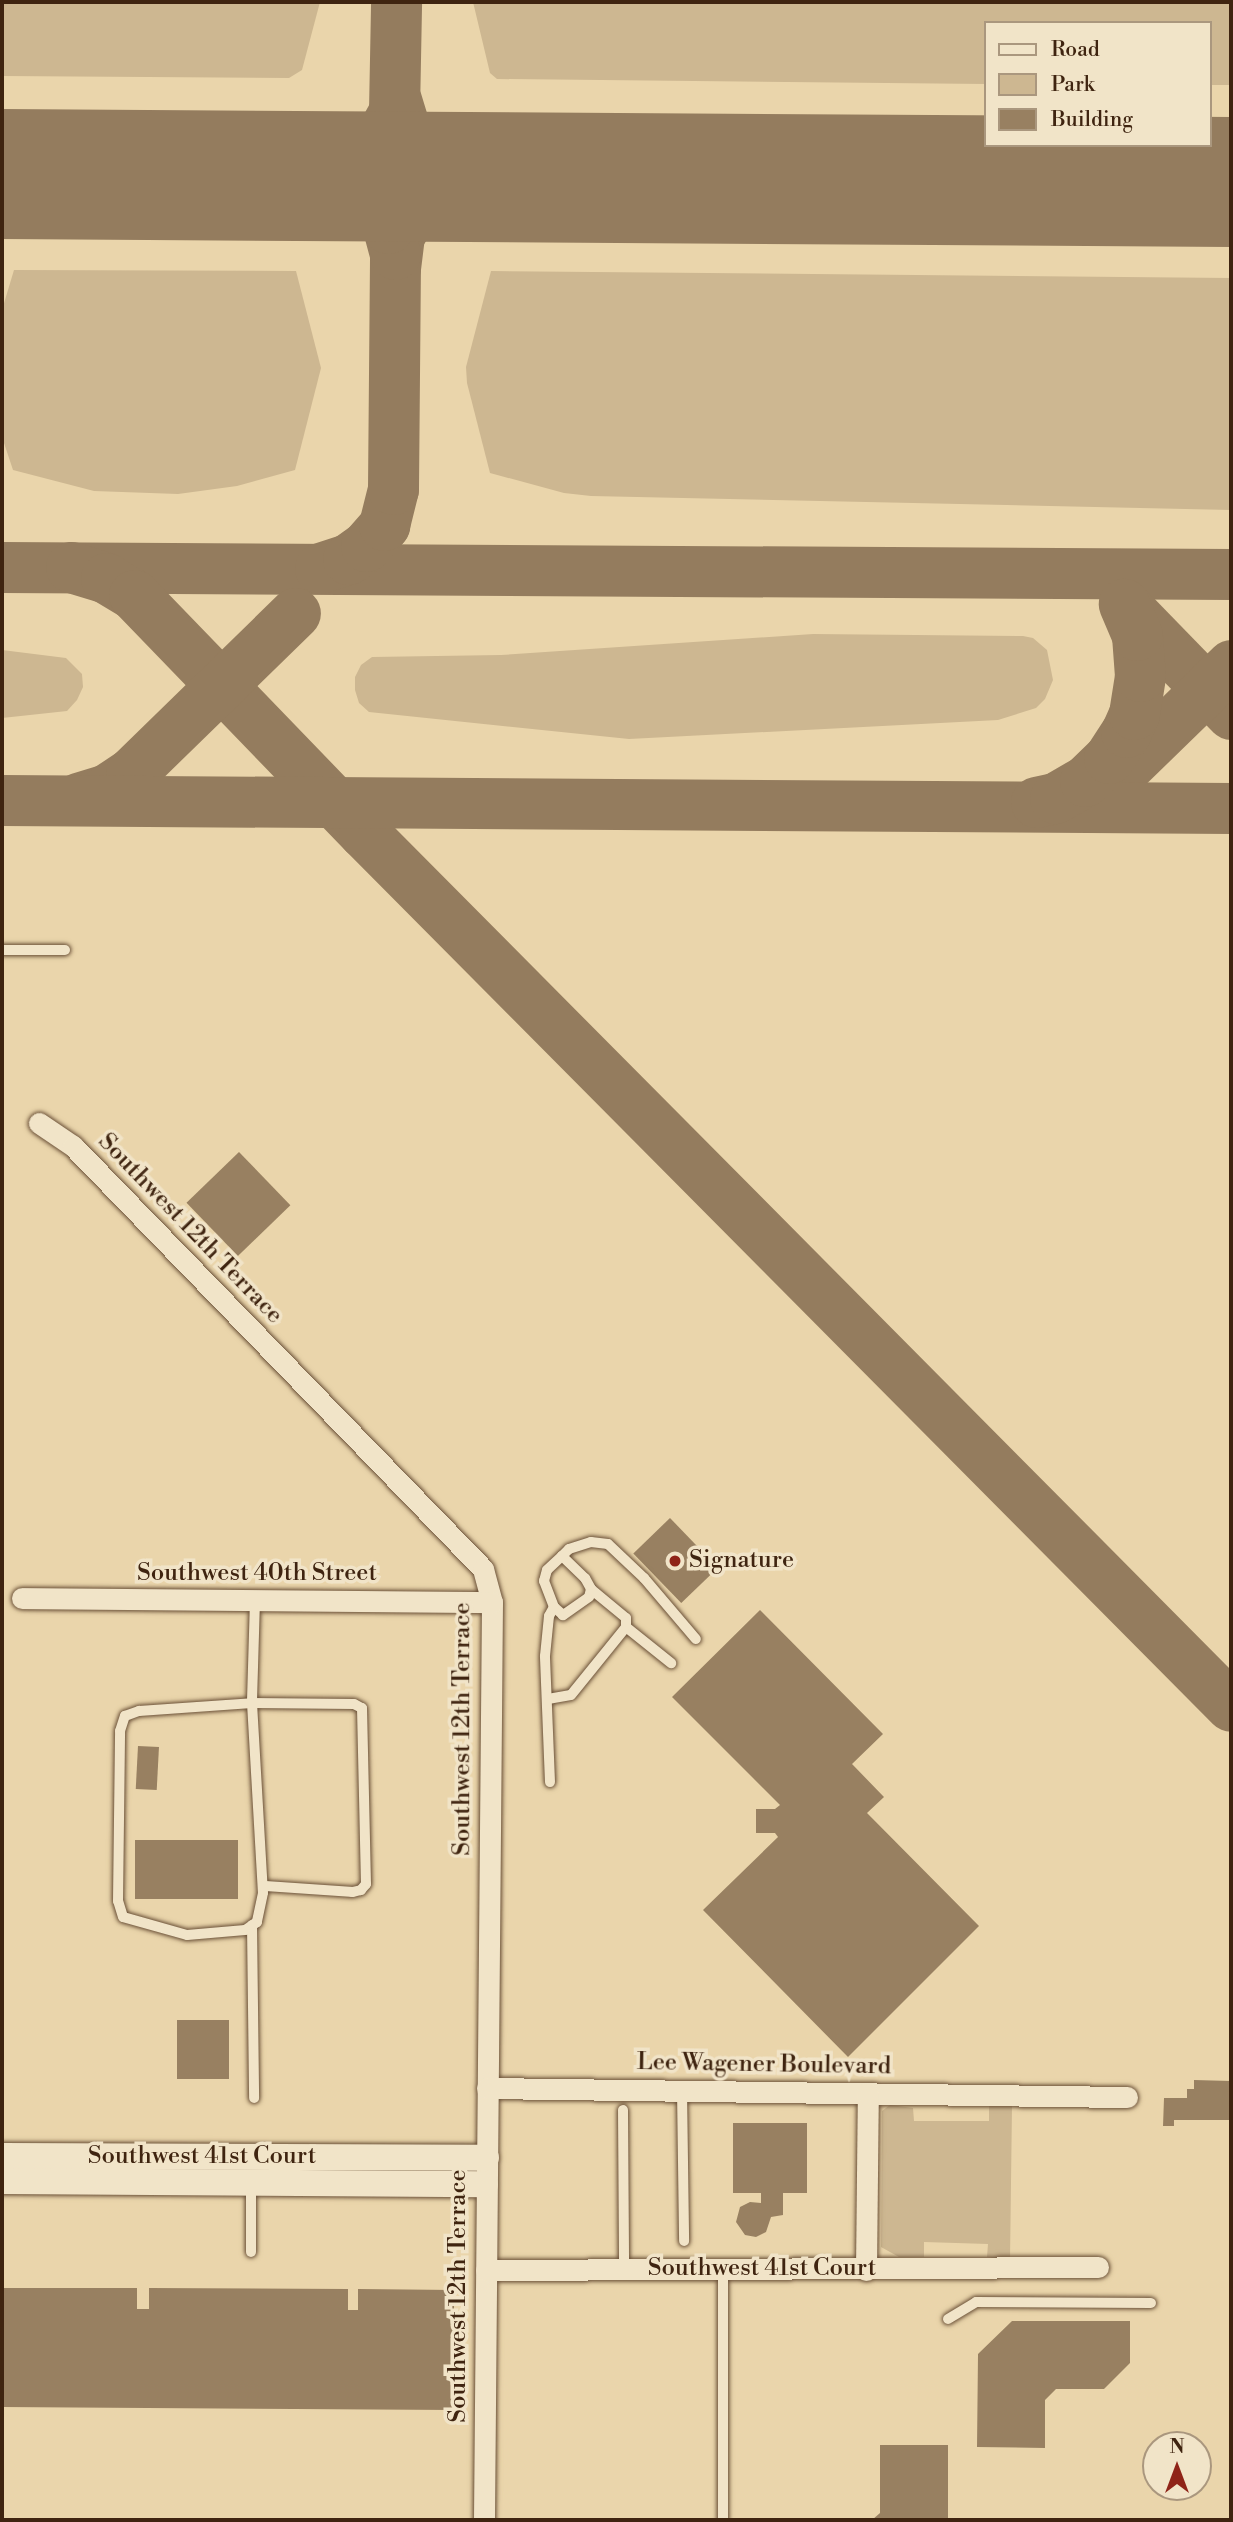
<!DOCTYPE html>
<style>
body{margin:0}
#map{position:relative;width:1233px;height:2522px;overflow:hidden;background:#ead5ab;font-family:"Libre Bodoni",serif}
div>[style]{position:absolute}
.green>*{inset:0;background:#cdb791}
.taxiway>*{height:51px;margin:-25.5px;padding:0 25.5px;transform-origin:25.5px;border-radius:25.5px;background:#947c5e}
.runway>*{height:130px;margin:-65px;padding:0 65px;transform-origin:65px;border-radius:65px;background:#947c5e}
.building>*{inset:0;background:#988061;transform-origin:0 0}
.roads{filter:drop-shadow(0 0 2px #6a5037) drop-shadow(0 0 2px #6a5037)}
.service>*{height:10px;margin:-5px;padding:0 5px;transform-origin:5px;border-radius:5px;background:#f1e4c8}
.minor>*{height:21px;margin:-10.5px;padding:0 10.5px;transform-origin:10.5px;border-radius:10.5px;background:#f1e4c8}
.tertiary>*{height:26px;margin:-13px;padding:0 13px;transform-origin:13px;border-radius:13px;background:#f1e4c8}
.dots>*{width:19px;height:19px;translate:-50% -50%;box-sizing:border-box;border:4px solid #f1e4c8;border-radius:50%}
span{translate:-50% -50%;white-space:nowrap;text-align:center;line-height:1.15;-webkit-text-stroke:7px #f1e4c8;paint-order:stroke}
.street-label{font-size:24px;color:#3f2410}
.poi-label{font-size:24px;color:#3f2410}
.left{translate:0 -50%;text-align:left}
.frame{position:absolute;inset:0;border:4px solid #3f2410;pointer-events:none}
.legend{position:absolute;left:984px;top:21px;width:228px;height:126px;box-sizing:border-box;background:#f1e4c8;border:2px solid #aa977e;margin:0;padding:9px 12px;list-style:none;font-size:21px;color:#3f2410}
.legend li{display:flex;align-items:center;gap:14px;height:35px}
.legend b{width:35px;border:2px solid #aa977e}
.north{position:absolute;left:1142px;top:2431px;width:70px;height:70px;box-sizing:border-box;background:#f1e4c8;border:2px solid #aa977e;border-radius:50%;rotate:0deg;font-size:19px;font-weight:700;line-height:28px;text-align:center;color:#3f2410}
.north::after{content:'';display:block;margin:auto;width:24px;height:32px;background:#8f2418;clip-path:polygon(50% 0,100% 100%,50% 72%,0 100%)}
</style>
<div id="map">
<div class="green">
<div style="clip-path:polygon(2px 2px,320px 2px,302px 70px,289px 78px,2px 76px)"></div>
<div style="clip-path:polygon(473px 2px,1231px 2px,1231px 85px,1210px 85px,1210px 23px,986px 23px,986px 84px,497px 79px,490px 73px)"></div>
<div style="clip-path:polygon(14px 270px,296px 271px,321px 368px,295px 470px,237px 486px,178px 494px,94px 491px,13px 470px,2px 437px,2px 310px)"></div>
<div style="clip-path:polygon(491px 271px,1231px 278px,1231px 510px,591px 496px,564px 493px,490px 473px,467px 383px,466px 367px)"></div>
<div style="clip-path:polygon(813px 634px,1023px 636px,1033px 638px,1047px 650px,1053px 680px,1045px 699px,1036px 708px,998px 720px,629px 739px,369px 712px,359px 703px,355px 690px,355px 677px,361px 665px,372px 657px,501px 655px)"></div>
<div style="clip-path:polygon(2px 650px,66px 658px,82px 674px,83px 687px,77px 700px,67px 711px,2px 718px)"></div>
<div style="clip-path:polygon(890px 2105px,913px 2108px,914px 2121px,989px 2121px,989px 2105px,1012px 2106px,1010px 2260px,987px 2257px,988px 2244px,924px 2242px,924px 2257px,899px 2257px,881px 2247px,882px 2111px)"></div>
</div>
<div class="taxiway">
<div style="left:396px;top:100px;width:24px;rotate:73deg"></div>
<div style="left:403px;top:123px;width:20px;rotate:60deg"></div>
<div style="left:413px;top:140px;width:38px;rotate:40deg"></div>
<div style="left:442px;top:164px;width:30px;rotate:26deg"></div>
<div style="left:325px;top:176px;width:48px;rotate:-31.4deg"></div>
<div style="left:366px;top:151px;width:24px;rotate:-48deg"></div>
<div style="left:382px;top:133px;width:25px;rotate:-61deg"></div>
<div style="left:394px;top:111px;width:109px;rotate:-88.9deg"></div>
<div style="left:395px;top:268px;width:33px;rotate:-83deg"></div>
<div style="left:399px;top:235px;width:34px;rotate:-58deg"></div>
<div style="left:417px;top:206px;width:25px;rotate:-37deg"></div>
<div style="left:437px;top:191px;width:35px;rotate:-24deg"></div>
<div style="left:2px;top:567px;width:1229px;rotate:0.33deg"></div>
<div style="left:71px;top:567px;width:37px;rotate:17deg"></div>
<div style="left:106px;top:578px;width:33px;rotate:31deg"></div>
<div style="left:134px;top:595px;width:331px;rotate:46deg"></div>
<div style="left:364px;top:833px;width:1230px;rotate:45.2deg"></div>
<div style="left:320px;top:568px;width:29px;rotate:-18deg"></div>
<div style="left:348px;top:559px;width:22px;rotate:-36deg"></div>
<div style="left:366px;top:546px;width:28px;rotate:-49deg"></div>
<div style="left:384px;top:525px;width:37px;rotate:-76deg"></div>
<div style="left:393px;top:489px;width:235px;rotate:-89.5deg"></div>
<div style="left:395px;top:254px;width:27px;rotate:-105deg"></div>
<div style="left:388px;top:228px;width:29px;rotate:-125deg"></div>
<div style="left:371px;top:204px;width:34px;rotate:-142deg"></div>
<div style="left:344px;top:183px;width:20px;rotate:-160deg"></div>
<div style="left:1125px;top:605px;width:152px;rotate:45.8deg"></div>
<div style="left:1115px;top:778px;width:162px;rotate:-44.2deg"></div>
<div style="left:78px;top:798px;width:30px;rotate:-17deg"></div>
<div style="left:107px;top:789px;width:29px;rotate:-34deg"></div>
<div style="left:131px;top:773px;width:229px;rotate:-44.3deg"></div>
<div style="left:2px;top:800px;width:1229px;rotate:0.37deg"></div>
<div style="left:1036px;top:802px;width:19px;rotate:-12deg"></div>
<div style="left:1055px;top:798px;width:34px;rotate:-30deg"></div>
<div style="left:1085px;top:781px;width:33px;rotate:-44deg"></div>
<div style="left:1109px;top:758px;width:31px;rotate:-57deg"></div>
<div style="left:1126px;top:732px;width:20px;rotate:-66deg"></div>
<div style="left:1134px;top:714px;width:38px;rotate:-81deg"></div>
<div style="left:1140px;top:676px;width:41px;rotate:-94.2deg"></div>
<div style="left:1137px;top:635px;width:34px;rotate:-113deg"></div>
</div>
<div class="runway">
<div style="left:2px;top:174px;width:1229px;rotate:0.37deg"></div>
</div>
<div class="building">
<div style="left:239px;top:1152px;width:74px;height:73px;rotate:46deg"></div>
<div style="left:670px;top:1518px;width:69px;height:51px;rotate:46deg"></div>
<div style="clip-path:polygon(760px 1610px,883px 1734px,852px 1764px,884px 1797px,867px 1813px,979px 1926px,848px 2057px,703px 1910px,778px 1837px,775px 1833px,756px 1833px,756px 1809px,775px 1809px,780px 1805px,672px 1697px)"></div>
<div style="left:138px;top:1746px;width:21px;height:43px;rotate:3deg"></div>
<div style="left:135px;top:1840px;width:103px;height:59px"></div>
<div style="left:177px;top:2020px;width:52px;height:59px"></div>
<div style="clip-path:polygon(1194px 2080px,1231px 2081px,1231px 2120px,1174px 2120px,1174px 2126px,1163px 2126px,1164px 2098px,1187px 2098px,1187px 2089px,1194px 2089px)"></div>
<div style="clip-path:polygon(733px 2123px,807px 2123px,807px 2193px,783px 2193px,783px 2215px,771px 2217px,766px 2232px,756px 2237px,745px 2235px,736px 2222px,740px 2207px,750px 2202px,761px 2203px,761px 2193px,733px 2193px)"></div>
<div style="clip-path:polygon(2px 2288px,137px 2288px,137px 2309px,149px 2309px,149px 2288px,348px 2289px,348px 2310px,358px 2310px,358px 2289px,454px 2290px,454px 2410px,2px 2407px)"></div>
<div style="clip-path:polygon(1012px 2321px,1130px 2321px,1130px 2363px,1104px 2389px,1056px 2389px,1045px 2400px,1045px 2448px,977px 2447px,978px 2354px)"></div>
<div style="clip-path:polygon(880px 2445px,948px 2445px,948px 2520px,872px 2520px,880px 2513px)"></div>
</div>
<div class="roads">
<div class="service">
<div style="left:2px;top:950px;width:63px"></div>
<div style="left:562px;top:1556px;width:32px;rotate:44deg"></div>
<div style="left:585px;top:1578px;width:13px;rotate:61deg"></div>
<div style="left:591px;top:1589px;width:8px;rotate:104deg"></div>
<div style="left:589px;top:1597px;width:32px;rotate:145deg"></div>
<div style="left:563px;top:1615px;width:12px;rotate:-138deg"></div>
<div style="left:554px;top:1607px;width:28px;rotate:-111deg"></div>
<div style="left:544px;top:1581px;width:11px;rotate:-75deg"></div>
<div style="left:547px;top:1570px;width:21px;rotate:-43deg"></div>
<div style="left:562px;top:1556px;width:10px;rotate:-45deg"></div>
<div style="left:569px;top:1549px;width:23px;rotate:-18deg"></div>
<div style="left:591px;top:1542px;width:17px;rotate:7deg"></div>
<div style="left:608px;top:1544px;width:50px;rotate:43.4deg"></div>
<div style="left:644px;top:1578px;width:80px;rotate:49.6deg"></div>
<div style="left:255px;top:1600px;width:103px;rotate:91.7deg"></div>
<div style="left:252px;top:1703px;width:190px;rotate:86.7deg"></div>
<div style="left:263px;top:1893px;width:30px;rotate:102deg"></div>
<div style="left:257px;top:1922px;width:14px;rotate:146deg"></div>
<div style="left:245px;top:1930px;width:58px;rotate:175.1deg"></div>
<div style="left:187px;top:1935px;width:66px;rotate:-164.3deg"></div>
<div style="left:123px;top:1917px;width:17px;rotate:-107deg"></div>
<div style="left:118px;top:1901px;width:170px;rotate:-89.3deg"></div>
<div style="left:120px;top:1731px;width:16px;rotate:-72deg"></div>
<div style="left:125px;top:1716px;width:15px;rotate:-20deg"></div>
<div style="left:139px;top:1711px;width:113px;rotate:-4deg"></div>
<div style="left:252px;top:1703px;width:102px;rotate:0.6deg"></div>
<div style="left:354px;top:1704px;width:9px;rotate:27deg"></div>
<div style="left:362px;top:1708px;width:176px;rotate:88.7deg"></div>
<div style="left:366px;top:1884px;width:8px;rotate:130deg"></div>
<div style="left:361px;top:1890px;width:9px;rotate:167deg"></div>
<div style="left:352px;top:1892px;width:89px;rotate:-176.1deg"></div>
<div style="left:626px;top:1627px;width:58px;rotate:38.7deg"></div>
<div style="left:548px;top:1699px;width:23px;rotate:-10deg"></div>
<div style="left:571px;top:1695px;width:87px;rotate:-51deg"></div>
<div style="left:626px;top:1627px;width:9px;rotate:-90deg"></div>
<div style="left:626px;top:1618px;width:45px;rotate:-140.4deg"></div>
<div style="left:550px;top:1782px;width:126px;rotate:-92.3deg"></div>
<div style="left:545px;top:1656px;width:40px;rotate:-84.3deg"></div>
<div style="left:549px;top:1616px;width:10px;rotate:-61deg"></div>
<div style="left:252px;top:1925px;width:173px;rotate:89.3deg"></div>
<div style="left:682px;top:2090px;width:151px;rotate:89.2deg"></div>
<div style="left:623px;top:2110px;width:160px;rotate:89.6deg"></div>
<div style="left:251px;top:2182px;width:70px;rotate:90deg"></div>
<div style="left:948px;top:2319px;width:33px;rotate:-31deg"></div>
<div style="left:976px;top:2302px;width:175px;rotate:0.3deg"></div>
<div style="left:723px;top:2520px;width:250px;rotate:-90deg"></div>
</div>
<div class="minor">
<div style="left:39px;top:1123px;width:41px;rotate:34.1deg"></div>
<div style="left:73px;top:1146px;width:589px;rotate:45.89deg"></div>
<div style="left:483px;top:1569px;width:34px;rotate:75deg"></div>
<div style="left:492px;top:1602px;width:918px;rotate:90.5deg"></div>
<div style="left:22px;top:1598px;width:470px;rotate:0.5deg"></div>
<div style="left:487px;top:2088px;width:640px;rotate:0.81deg"></div>
<div style="left:486px;top:2270px;width:612px;rotate:-0.28deg"></div>
<div style="left:866px;top:2270px;width:177px;rotate:-89.4deg"></div>
</div>
<div class="tertiary">
<div style="left:2px;top:2156px;width:484px;rotate:0.2deg"></div>
<div style="left:2px;top:2181px;width:483px;rotate:0.4deg"></div>
</div>
</div>
<div class="dots">
<div style="left:675px;top:1561px;background:#8f2418"></div>
</div>
<div class="street-label">
<span style="left:190px;top:1229px;rotate:46deg">Southwest 12th Terrace</span>
<span style="left:257px;top:1574px">Southwest 40th Street</span>
<span style="left:463px;top:1729px;rotate:-90deg">Southwest 12th Terrace</span>
<span style="left:764px;top:2065px;rotate:1deg">Lee Wagener Boulevard</span>
<span style="left:202px;top:2157px">Southwest 41st Court</span>
<span style="left:762px;top:2269px">Southwest 41st Court</span>
<span style="left:459px;top:2296px;rotate:-90deg">Southwest 12th Terrace</span>
</div>
<div class="poi-label">
<span class="left" style="left:689px;top:1561px">Signature</span>
</div>
<div class="frame"></div>
<ul class="legend">
<li><b style="height:9px;background:#f1e4c8"></b>Road</li>
<li><b style="height:19px;background:#cdb791"></b>Park</li>
<li><b style="height:19px;background:#988061"></b>Building</li>
</ul>
<div class="north">N</div>
</div>
